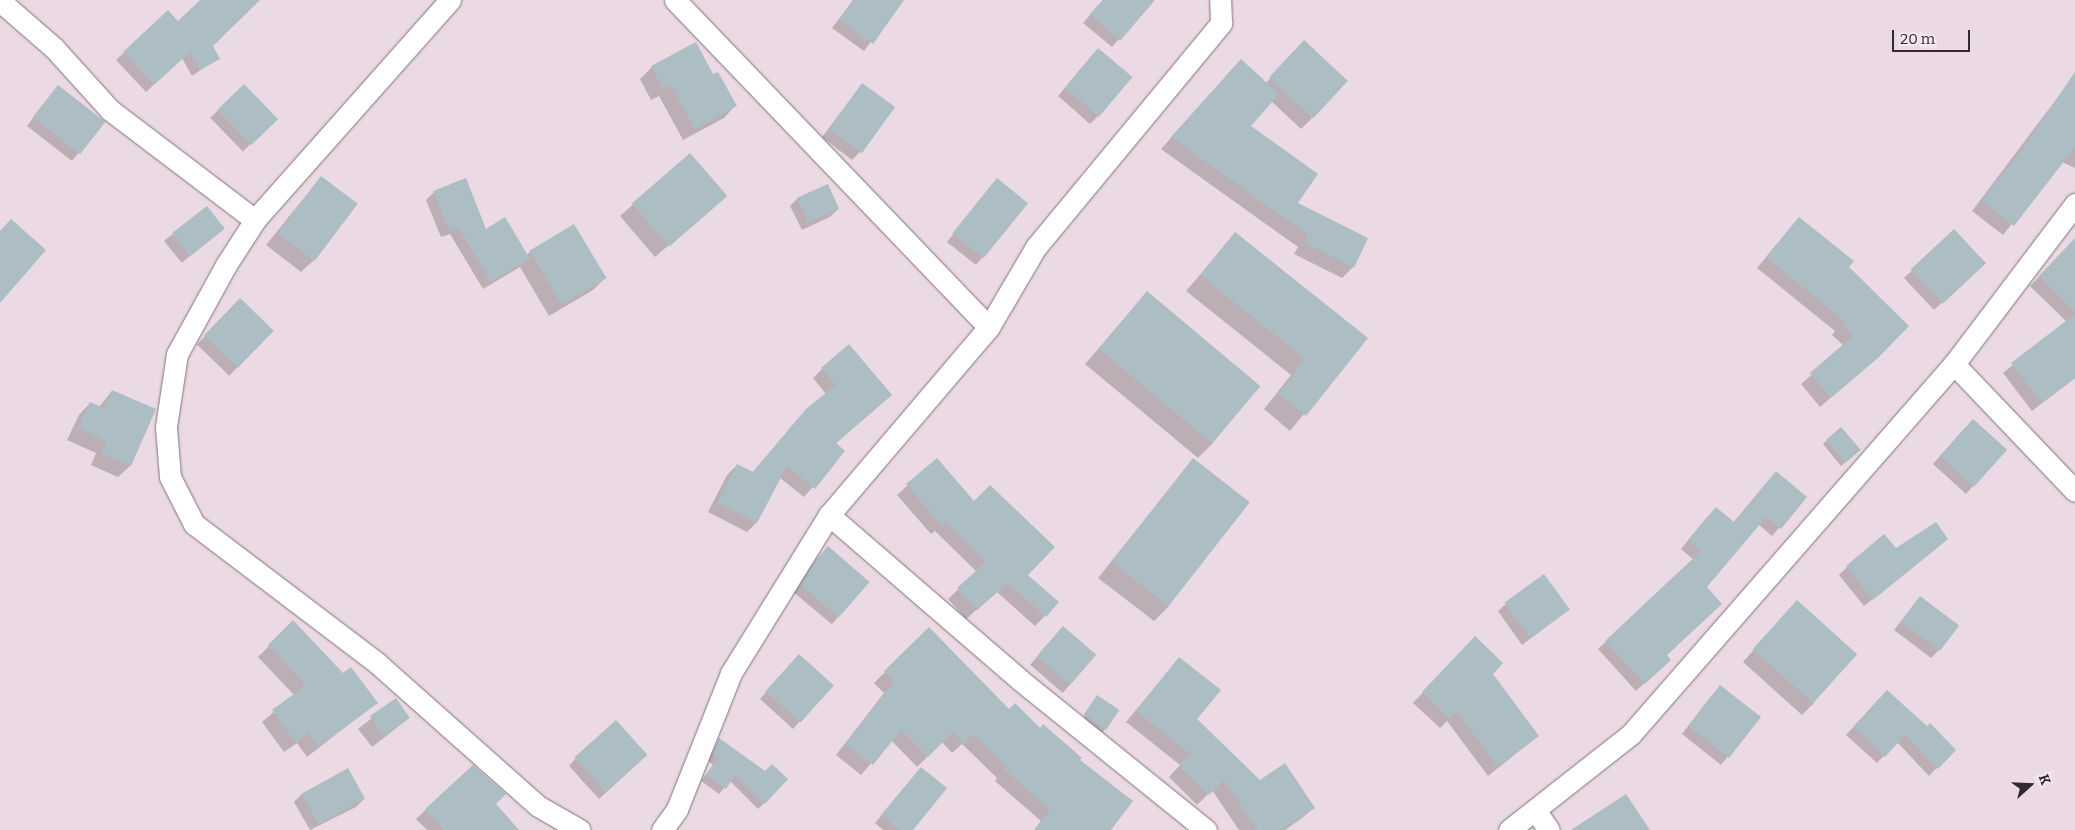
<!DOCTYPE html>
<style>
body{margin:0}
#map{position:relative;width:2075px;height:830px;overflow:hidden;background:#ebdae3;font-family:Bitter,serif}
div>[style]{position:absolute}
.shadow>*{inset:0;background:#0003;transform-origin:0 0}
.building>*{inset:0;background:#acbdc4;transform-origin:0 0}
.roads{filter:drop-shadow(0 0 1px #81727a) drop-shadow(0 0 1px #81727a)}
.street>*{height:21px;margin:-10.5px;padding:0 10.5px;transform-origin:10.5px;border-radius:10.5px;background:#fff}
span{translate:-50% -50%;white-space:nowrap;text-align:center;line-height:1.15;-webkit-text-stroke:4.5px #f8e8f1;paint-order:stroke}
.north{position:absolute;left:2005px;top:760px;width:50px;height:50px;-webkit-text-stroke:4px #f8e8f1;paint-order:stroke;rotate:70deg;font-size:14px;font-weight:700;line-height:20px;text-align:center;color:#302a2d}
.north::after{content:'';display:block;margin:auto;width:18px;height:22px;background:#302a2d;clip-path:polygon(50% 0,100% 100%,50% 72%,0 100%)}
.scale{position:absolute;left:1892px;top:30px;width:78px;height:22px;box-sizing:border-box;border:2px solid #302a2d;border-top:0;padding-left:6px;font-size:15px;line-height:18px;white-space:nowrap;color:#302a2d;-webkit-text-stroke:4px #f8e8f1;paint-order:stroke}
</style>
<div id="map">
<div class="shadow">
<div style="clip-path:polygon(202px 0,244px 0,211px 46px,218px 58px,192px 76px,182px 58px,146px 92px,116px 60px,168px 12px,178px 23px)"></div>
<div style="clip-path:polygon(853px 0,902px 0,864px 51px,832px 28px)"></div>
<div style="clip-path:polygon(1103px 0,1153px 0,1112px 47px,1083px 23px)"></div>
<div style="clip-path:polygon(1293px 54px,1312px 118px,1301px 129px,1271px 101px,1249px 126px,1296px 204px,1353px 267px,1342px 278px,1294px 254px,1298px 247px,1161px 149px,1230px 72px,1265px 84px)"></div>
<div style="clip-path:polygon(1091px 57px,1098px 116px,1090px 124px,1058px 96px)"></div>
<div style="clip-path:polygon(652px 67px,713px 76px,735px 106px,724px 118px,683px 140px,659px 96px,651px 100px,640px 79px)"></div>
<div style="clip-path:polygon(2070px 81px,2075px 84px,2075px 168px,2062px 162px,2003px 235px,1972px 211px)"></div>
<div style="left:244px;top:85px;width:47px;height:47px;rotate:46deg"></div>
<div style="clip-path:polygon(862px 85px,860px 152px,852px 160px,822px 137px)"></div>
<div style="clip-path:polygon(51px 95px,103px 122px,72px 161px,27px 126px)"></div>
<div style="clip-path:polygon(690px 154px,713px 207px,655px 257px,620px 216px)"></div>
<div style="clip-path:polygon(321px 177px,313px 261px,301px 272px,266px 245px)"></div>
<div style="clip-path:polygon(990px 188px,1027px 203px,976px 265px,947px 242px)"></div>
<div style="clip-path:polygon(434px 192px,485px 231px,526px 256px,530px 252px,605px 278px,593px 290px,549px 316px,520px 267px,483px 289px,450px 234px,441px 237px,426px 200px)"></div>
<div style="clip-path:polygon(798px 198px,838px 209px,830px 217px,802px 230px,790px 206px)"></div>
<div style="left:206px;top:207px;width:28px;height:54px;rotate:51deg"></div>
<div style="clip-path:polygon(1799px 218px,1847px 268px,1879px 356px,1820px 407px,1801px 384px,1844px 346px,1832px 335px,1835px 331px,1757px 268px)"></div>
<div style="clip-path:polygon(1953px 231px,1976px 271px,1934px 310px,1904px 278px)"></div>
<div style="clip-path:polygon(1236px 233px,1366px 338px,1290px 431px,1264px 409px,1291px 375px,1186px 291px)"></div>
<div style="clip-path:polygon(2075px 240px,2075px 378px,2032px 411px,2003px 373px,2067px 322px,2030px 286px)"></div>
<div style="clip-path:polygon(1147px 293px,1213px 443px,1198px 458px,1085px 364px)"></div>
<div style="left:240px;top:300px;width:45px;height:62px;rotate:44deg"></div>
<div style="clip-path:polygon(822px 369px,881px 404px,835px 444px,844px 451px,804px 497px,779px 477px,756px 523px,747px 532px,708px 512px,727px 475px,737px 465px,752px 473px,797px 420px,826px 394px,813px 378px)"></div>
<div style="clip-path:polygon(112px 391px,130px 466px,118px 477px,91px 465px,96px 453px,67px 440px,79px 415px,90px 403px,99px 407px)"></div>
<div style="clip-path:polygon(1841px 428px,1855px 454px,1841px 466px,1823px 444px)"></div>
<div style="clip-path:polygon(1965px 428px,1973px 486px,1966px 494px,1933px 464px)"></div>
<div style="clip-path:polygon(937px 459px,974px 503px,1026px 575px,1058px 602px,1035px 626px,997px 592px,966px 619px,948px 599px,977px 572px,935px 531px,931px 534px,897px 495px)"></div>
<div style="clip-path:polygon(1193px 459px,1169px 606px,1154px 621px,1098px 578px)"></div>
<div style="clip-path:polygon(1768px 481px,1805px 498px,1772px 536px,1758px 524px,1705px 587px,1666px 655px,1662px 667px,1636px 691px,1598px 649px,1694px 560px,1681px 549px,1708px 516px,1733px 523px)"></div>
<div style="clip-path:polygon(1938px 547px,1864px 606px,1839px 575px,1847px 567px,1896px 550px)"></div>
<div style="left:828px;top:548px;width:52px;height:56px;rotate:40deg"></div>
<div style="clip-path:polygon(1920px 597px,1939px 650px,1931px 658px,1894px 630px)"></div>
<div style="clip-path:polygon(1506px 604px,1568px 610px,1522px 645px,1498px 611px)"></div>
<div style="clip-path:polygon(1786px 613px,1814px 703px,1802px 715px,1743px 662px)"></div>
<div style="clip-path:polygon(293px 622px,343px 674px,376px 703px,307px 757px,297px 743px,284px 752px,262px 722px,294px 695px,258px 657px)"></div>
<div style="left:1063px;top:627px;width:43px;height:50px;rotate:41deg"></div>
<div style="clip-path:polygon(929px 629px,1009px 710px,1079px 760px,1109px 830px,1034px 830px,1041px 821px,995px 781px,997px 778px,962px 744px,952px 753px,942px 742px,917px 767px,891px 740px,861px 775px,836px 755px,884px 693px,874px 683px)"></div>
<div style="clip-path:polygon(1465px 648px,1491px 674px,1538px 736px,1488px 776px,1447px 721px,1440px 728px,1413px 703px)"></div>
<div style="clip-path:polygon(1179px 658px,1196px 719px,1260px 781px,1313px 808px,1302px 818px,1285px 830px,1239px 830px,1212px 790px,1197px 805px,1169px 777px,1180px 765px,1126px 722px)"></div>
<div style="clip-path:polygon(791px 663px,833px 685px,793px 729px,760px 699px)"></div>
<div style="clip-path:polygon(1712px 695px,1759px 718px,1721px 765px,1682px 734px)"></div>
<div style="left:1097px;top:697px;width:24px;height:27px;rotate:33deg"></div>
<div style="clip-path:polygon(1879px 699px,1954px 750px,1929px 776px,1897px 742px,1877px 763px,1846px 735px)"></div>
<div style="left:395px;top:700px;width:23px;height:47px;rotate:52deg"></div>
<div style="clip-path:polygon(719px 740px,765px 773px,787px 780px,758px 809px,730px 781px,719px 794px,701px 781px,713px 765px,707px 760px)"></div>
<div style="clip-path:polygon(576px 758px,638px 763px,599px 799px,569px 766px)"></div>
<div style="clip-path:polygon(473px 766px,494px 804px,518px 830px,427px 830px,416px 819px)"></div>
<div style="clip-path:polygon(914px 776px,911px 830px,883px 830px,875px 823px)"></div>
<div style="clip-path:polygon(302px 794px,364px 799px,356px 807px,310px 830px,294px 802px)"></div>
</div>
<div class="building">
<div style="clip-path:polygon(200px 0,260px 0,213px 46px,220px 59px,200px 70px,190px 52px,154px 85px,123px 52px,168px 10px,178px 21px)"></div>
<div style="clip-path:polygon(854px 0,904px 0,873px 44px,839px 20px)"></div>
<div style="clip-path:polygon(1103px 0,1155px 0,1120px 41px,1090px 14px)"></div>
<div style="left:1304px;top:40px;width:60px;height:51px;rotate:43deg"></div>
<div style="clip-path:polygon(696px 42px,713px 74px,718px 72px,737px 106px,695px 129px,671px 85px,663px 89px,651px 66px)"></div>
<div style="left:1098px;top:48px;width:45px;height:52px;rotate:40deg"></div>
<div style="clip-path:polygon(1241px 59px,1279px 94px,1251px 126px,1318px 174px,1298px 203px,1368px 238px,1354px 268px,1305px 243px,1308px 235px,1171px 137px)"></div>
<div style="clip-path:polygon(2075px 72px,2075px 147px,2014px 226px,1981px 200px,2022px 150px)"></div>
<div style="left:862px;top:83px;width:41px;height:57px;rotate:36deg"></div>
<div style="left:244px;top:84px;width:49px;height:37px;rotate:46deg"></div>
<div style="left:58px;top:85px;width:60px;height:41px;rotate:38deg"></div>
<div style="left:690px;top:153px;width:57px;height:77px;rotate:49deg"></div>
<div style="left:321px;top:176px;width:46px;height:72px;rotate:37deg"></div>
<div style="clip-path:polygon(466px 178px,486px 229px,505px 217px,530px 259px,491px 282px,458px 227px,449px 231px,433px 191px)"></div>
<div style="left:997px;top:178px;width:40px;height:71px;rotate:39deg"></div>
<div style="left:828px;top:184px;width:27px;height:34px;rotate:66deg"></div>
<div style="left:207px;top:206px;width:29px;height:44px;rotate:52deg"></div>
<div style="clip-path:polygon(1799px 217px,1854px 261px,1849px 267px,1909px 326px,1879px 357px,1831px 398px,1810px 373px,1853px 336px,1841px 324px,1844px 321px,1766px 257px)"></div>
<div style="clip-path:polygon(11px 219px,46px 250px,0 303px,0 231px)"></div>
<div style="left:574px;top:224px;width:63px;height:52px;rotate:59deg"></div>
<div style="left:1954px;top:229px;width:47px;height:59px;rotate:47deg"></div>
<div style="clip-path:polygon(1235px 232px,1368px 338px,1306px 416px,1278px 394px,1305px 359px,1200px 275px)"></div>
<div style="clip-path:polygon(2075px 238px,2075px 312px,2039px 276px)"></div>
<div style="left:1147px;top:291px;width:148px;height:75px;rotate:40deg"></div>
<div style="left:240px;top:298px;width:47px;height:52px;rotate:44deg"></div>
<div style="clip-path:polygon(2075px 314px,2075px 378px,2042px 403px,2011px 363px)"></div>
<div style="clip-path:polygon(849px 344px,892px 395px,836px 443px,845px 451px,815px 489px,787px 466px,757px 523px,717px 503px,737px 464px,753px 472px,806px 409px,836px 385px,821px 368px)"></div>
<div style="clip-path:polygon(112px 390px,156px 409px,131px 466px,101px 453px,107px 441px,78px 428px,90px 402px,104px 408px)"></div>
<div style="left:1973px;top:419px;width:46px;height:50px;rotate:42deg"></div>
<div style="left:1841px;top:427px;width:30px;height:20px;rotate:49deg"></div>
<div style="clip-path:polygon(937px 458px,974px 501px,990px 485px,1055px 547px,1028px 575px,1059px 602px,1046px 617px,1008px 583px,977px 610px,957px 588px,986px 562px,945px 522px,942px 526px,906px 484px)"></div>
<div style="left:1193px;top:458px;width:72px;height:132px;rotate:38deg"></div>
<div style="clip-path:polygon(1776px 471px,1807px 497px,1781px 529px,1766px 517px,1707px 587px,1722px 604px,1667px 655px,1671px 660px,1645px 684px,1605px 641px,1701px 551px,1688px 540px,1716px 507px,1734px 522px)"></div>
<div style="clip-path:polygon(1936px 522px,1948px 539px,1873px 600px,1846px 566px,1884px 534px,1896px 548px)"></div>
<div style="left:828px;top:546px;width:55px;height:47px;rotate:41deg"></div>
<div style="left:1544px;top:574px;width:44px;height:49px;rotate:54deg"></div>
<div style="left:1920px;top:596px;width:49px;height:32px;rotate:37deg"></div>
<div style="left:1797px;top:600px;width:81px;height:66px;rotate:42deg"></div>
<div style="clip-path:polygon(293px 620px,343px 673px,351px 667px,378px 703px,318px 747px,308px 733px,296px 743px,272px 710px,306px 685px,268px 645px)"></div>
<div style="left:1063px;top:626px;width:44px;height:40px;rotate:41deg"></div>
<div style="clip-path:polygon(929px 627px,1009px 709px,1015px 703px,1040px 728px,1043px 724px,1082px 758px,1080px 760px,1133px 801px,1111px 830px,1035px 830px,1050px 810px,1004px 769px,1007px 767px,973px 734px,964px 744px,953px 732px,928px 757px,901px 730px,873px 765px,845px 744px,894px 682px,884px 671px)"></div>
<div style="clip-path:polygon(1475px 636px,1503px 663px,1493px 674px,1539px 736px,1498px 767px,1457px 712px,1450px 719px,1422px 692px)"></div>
<div style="left:799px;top:654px;width:47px;height:50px;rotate:42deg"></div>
<div style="clip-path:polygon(1179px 657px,1221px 690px,1197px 719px,1260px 780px,1285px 763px,1315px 808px,1282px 830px,1257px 830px,1224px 780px,1209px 795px,1179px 766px,1190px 754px,1136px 711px)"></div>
<div style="left:1720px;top:685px;width:52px;height:52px;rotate:38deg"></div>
<div style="clip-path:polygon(1887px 690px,1927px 726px,1930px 723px,1956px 750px,1938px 769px,1905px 735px,1885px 757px,1853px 727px)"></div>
<div style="left:1097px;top:695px;width:27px;height:24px;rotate:34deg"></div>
<div style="left:396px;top:698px;width:24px;height:32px;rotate:55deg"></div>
<div style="left:616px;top:720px;width:47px;height:56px;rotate:48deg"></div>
<div style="clip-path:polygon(719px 738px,765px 771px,772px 764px,788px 779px,765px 804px,735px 775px,726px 789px,706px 775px,718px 758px,712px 753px)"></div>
<div style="clip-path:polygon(473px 765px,506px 794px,496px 804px,519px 830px,444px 830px,425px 809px)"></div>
<div style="clip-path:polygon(921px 767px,947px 788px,913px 830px,900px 830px,881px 815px)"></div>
<div style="left:348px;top:768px;width:35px;height:53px;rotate:61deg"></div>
<div style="clip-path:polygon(1626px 794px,1650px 830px,1571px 830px)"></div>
</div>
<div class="roads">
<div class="street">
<div style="left:450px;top:0;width:294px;rotate:131.6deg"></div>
<div style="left:255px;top:220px;width:54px;rotate:122.8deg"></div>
<div style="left:226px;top:265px;width:102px;rotate:118.8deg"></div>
<div style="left:177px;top:354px;width:74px;rotate:98.6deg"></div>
<div style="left:166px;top:427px;width:50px;rotate:85.4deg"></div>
<div style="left:170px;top:477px;width:53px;rotate:62.9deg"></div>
<div style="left:194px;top:524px;width:230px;rotate:37.2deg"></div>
<div style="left:377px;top:663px;width:215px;rotate:41.6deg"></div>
<div style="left:538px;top:806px;width:48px;rotate:29.7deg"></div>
<div style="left:675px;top:0;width:453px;rotate:46.2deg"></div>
<div style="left:0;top:1px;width:72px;rotate:41deg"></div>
<div style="left:54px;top:48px;width:84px;rotate:47.9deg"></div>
<div style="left:110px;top:110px;width:182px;rotate:37.2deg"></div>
<div style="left:1954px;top:364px;width:175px;rotate:46.4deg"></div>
<div style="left:829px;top:515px;width:252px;rotate:40.8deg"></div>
<div style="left:1020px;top:680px;width:239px;rotate:38.9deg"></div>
<div style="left:1535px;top:810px;width:24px;rotate:55deg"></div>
<div style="left:662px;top:830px;width:26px;rotate:-54deg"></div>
<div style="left:677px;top:809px;width:146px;rotate:-68.3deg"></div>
<div style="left:731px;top:673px;width:186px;rotate:-58.2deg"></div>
<div style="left:829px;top:515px;width:247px;rotate:-49.6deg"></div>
<div style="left:989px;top:327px;width:93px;rotate:-59.6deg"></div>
<div style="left:1036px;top:247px;width:291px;rotate:-50.4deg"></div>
<div style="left:1221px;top:23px;width:23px;rotate:-92deg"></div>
<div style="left:1509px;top:830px;width:155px;rotate:-38.2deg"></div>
<div style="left:1631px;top:734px;width:491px;rotate:-48.9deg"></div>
<div style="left:1954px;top:364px;width:201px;rotate:-52.9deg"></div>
</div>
</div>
<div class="north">K</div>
<div class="scale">20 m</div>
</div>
